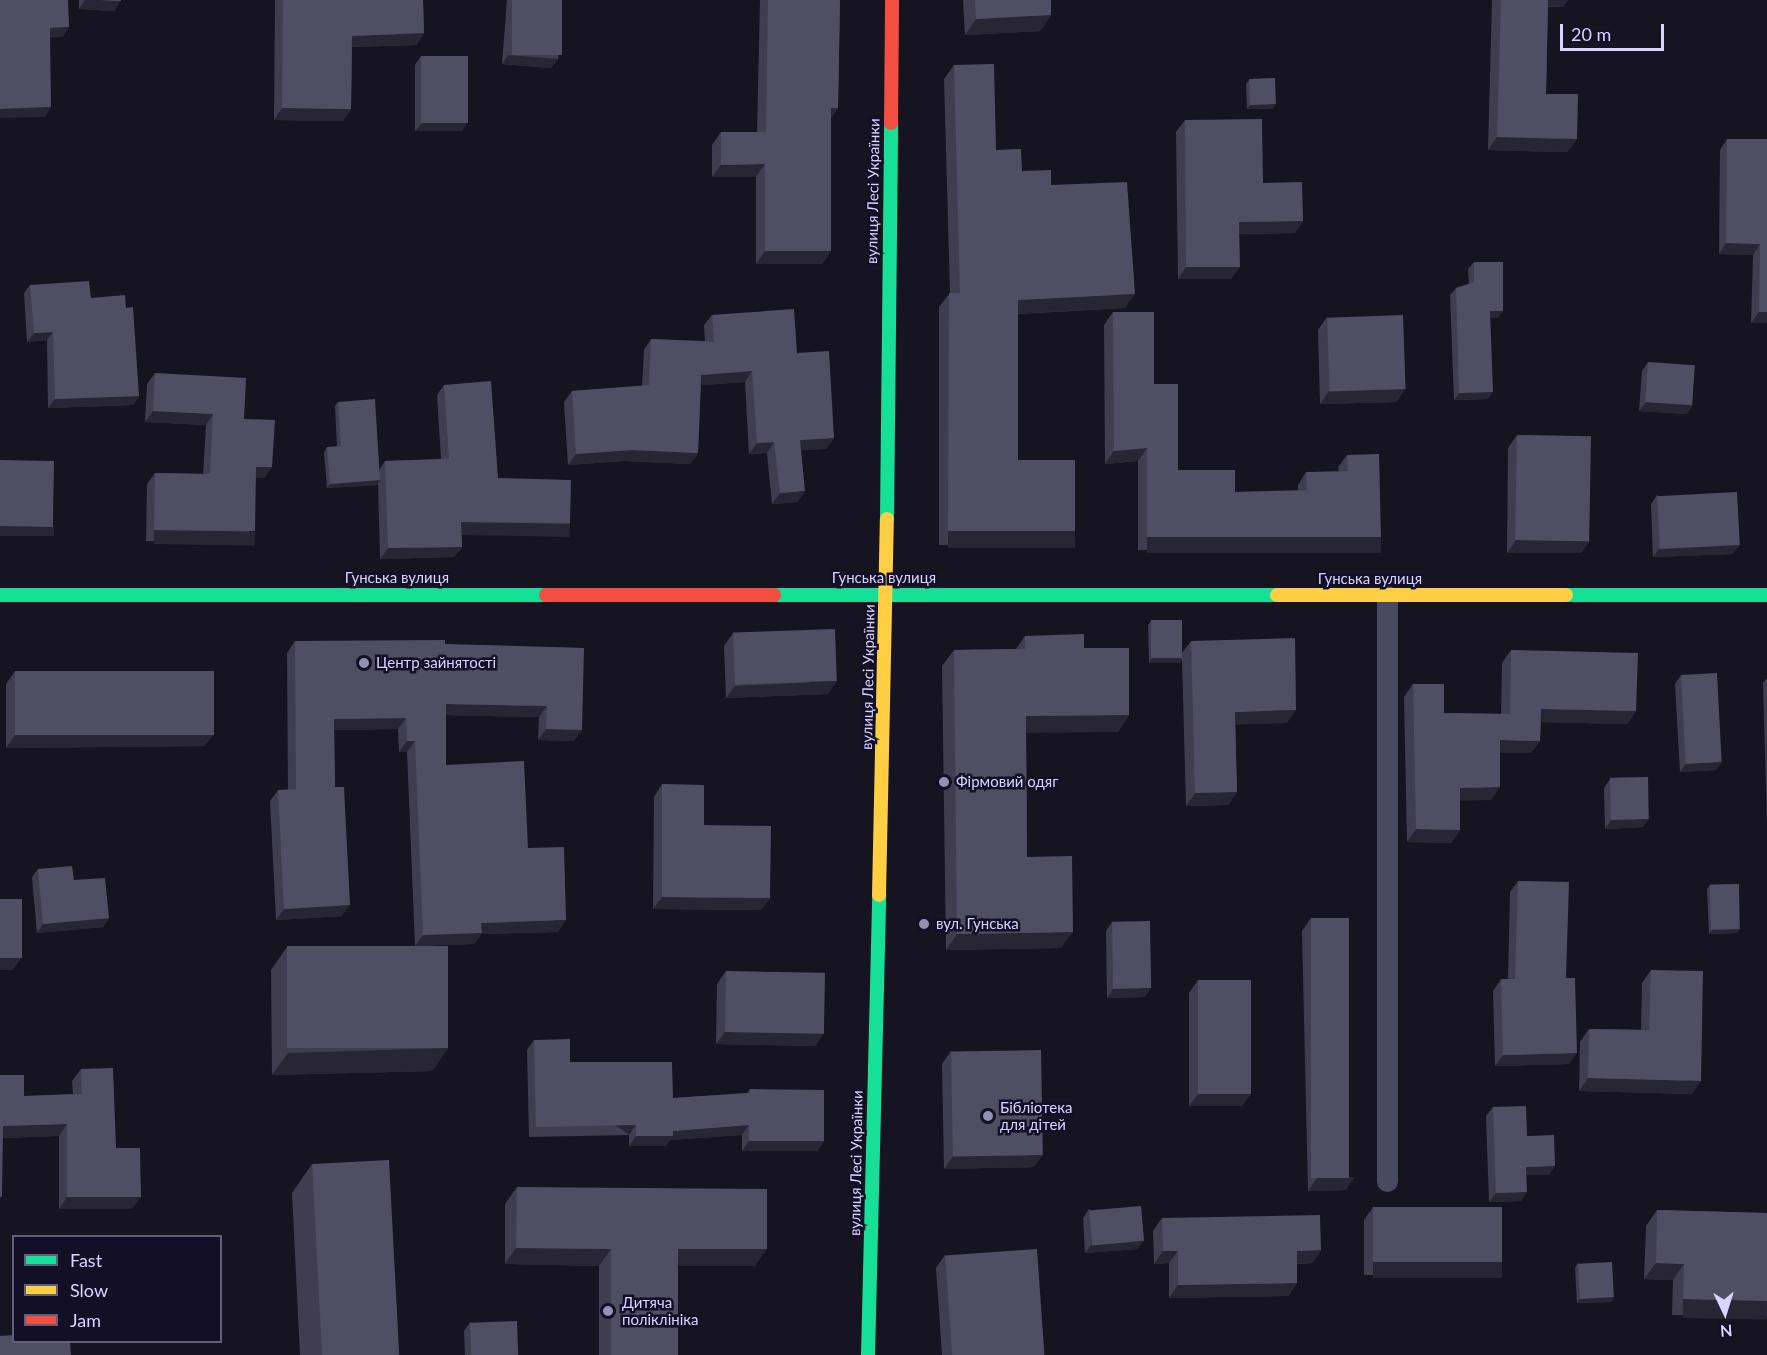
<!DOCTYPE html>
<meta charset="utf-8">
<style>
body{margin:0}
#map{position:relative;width:1767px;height:1355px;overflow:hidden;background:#161421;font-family:Lato,sans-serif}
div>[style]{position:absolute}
.lane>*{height:21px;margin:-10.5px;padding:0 10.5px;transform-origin:10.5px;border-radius:10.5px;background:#4a4962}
.fast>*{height:14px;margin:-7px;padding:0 7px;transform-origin:7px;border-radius:7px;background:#16e098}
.slow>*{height:14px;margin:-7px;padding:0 7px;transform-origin:7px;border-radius:7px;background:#ffcf43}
.jam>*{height:14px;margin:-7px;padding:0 7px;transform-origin:7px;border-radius:7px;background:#f24e42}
.wall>*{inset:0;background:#403d50}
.shaded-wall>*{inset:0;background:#282635;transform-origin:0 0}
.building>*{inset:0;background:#504e63;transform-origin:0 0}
.dots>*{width:16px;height:16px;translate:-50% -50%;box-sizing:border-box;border:3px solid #130f26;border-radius:50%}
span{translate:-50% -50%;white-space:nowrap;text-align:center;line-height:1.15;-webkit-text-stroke:5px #130f26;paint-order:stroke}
.street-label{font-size:15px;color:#d9d4ff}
.poi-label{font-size:15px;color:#d9d4ff}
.left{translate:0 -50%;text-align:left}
.legend{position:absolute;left:12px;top:1235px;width:210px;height:108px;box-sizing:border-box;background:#130f26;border:2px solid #625e7d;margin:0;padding:8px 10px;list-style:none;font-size:18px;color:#d9d4ff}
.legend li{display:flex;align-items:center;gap:12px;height:30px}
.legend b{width:30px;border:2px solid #625e7d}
.north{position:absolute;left:1695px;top:1283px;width:60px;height:60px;-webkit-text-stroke:4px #130f26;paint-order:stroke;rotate:176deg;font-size:16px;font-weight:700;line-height:24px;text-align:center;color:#d9d4ff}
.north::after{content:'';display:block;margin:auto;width:21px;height:27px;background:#d9d4ff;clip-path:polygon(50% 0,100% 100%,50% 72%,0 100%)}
.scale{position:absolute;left:1560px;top:24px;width:104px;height:27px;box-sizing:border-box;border:3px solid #d9d4ff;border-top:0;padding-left:8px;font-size:18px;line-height:21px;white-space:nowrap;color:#d9d4ff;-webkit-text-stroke:4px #130f26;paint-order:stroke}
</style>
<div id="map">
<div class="lane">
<div style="left:1387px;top:1181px;width:585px;rotate:-90deg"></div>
</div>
<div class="fast">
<div style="left:887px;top:519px;width:396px;rotate:-89.4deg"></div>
<div style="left:0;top:595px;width:546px"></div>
<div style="left:774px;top:595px;width:503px"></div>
<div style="left:1566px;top:595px;width:201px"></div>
<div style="left:868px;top:1355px;width:460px;rotate:-88.6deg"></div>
</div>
<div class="slow">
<div style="left:1277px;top:595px;width:289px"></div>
<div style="left:879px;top:895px;width:376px;rotate:-88.8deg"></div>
</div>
<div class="jam">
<div style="left:891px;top:123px;width:123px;rotate:-89.5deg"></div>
<div style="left:546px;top:595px;width:228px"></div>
</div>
<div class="wall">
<div style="clip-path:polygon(79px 0,121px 0,114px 11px,79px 9px)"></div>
<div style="clip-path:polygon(275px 0,423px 0,424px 33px,416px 45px,352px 47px,351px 109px,343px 121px,274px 120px)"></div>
<div style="clip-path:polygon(507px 0,562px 0,558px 59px,551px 68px,502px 64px)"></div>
<div style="clip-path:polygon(760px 0,840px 0,838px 108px,831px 118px,831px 251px,822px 264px,756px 264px,756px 177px,712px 177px,712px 145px,721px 132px,757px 132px)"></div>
<div style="clip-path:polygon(963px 0,1051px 0,1051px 15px,1040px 31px,965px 35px)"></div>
<div style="clip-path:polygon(1492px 0,1568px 0,1563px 7px,1548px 7px,1546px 94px,1568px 152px,1488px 150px)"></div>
<div style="clip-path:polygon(421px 56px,462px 131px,415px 131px,415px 65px)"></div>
<div style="clip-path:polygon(954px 65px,996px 150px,1022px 171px,1051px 185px,1125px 308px,1018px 314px,1018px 460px,1075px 531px,1065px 545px,939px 545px,939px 307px,950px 293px,944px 79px)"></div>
<div style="clip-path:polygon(1249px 80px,1273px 109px,1247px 109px,1246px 84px)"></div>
<div style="clip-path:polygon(1185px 120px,1263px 183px,1303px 221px,1295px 233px,1239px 234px,1231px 279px,1178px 279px,1176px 132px)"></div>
<div style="clip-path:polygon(1727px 139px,1767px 170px,1767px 323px,1751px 323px,1753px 255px,1719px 254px,1720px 150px)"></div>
<div style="clip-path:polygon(1474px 262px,1498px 318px,1490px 318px,1488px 399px,1454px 400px,1450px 295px,1456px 288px,1469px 284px,1468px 269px)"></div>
<div style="clip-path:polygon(30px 285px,91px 298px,126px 308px,139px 396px,133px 405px,48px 408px,47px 340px,27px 342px,24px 293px)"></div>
<div style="clip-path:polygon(1113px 312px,1154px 384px,1178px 470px,1235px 492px,1298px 491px,1298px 485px,1306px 472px,1339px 472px,1338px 467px,1347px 455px,1381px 537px,1372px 550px,1138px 550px,1138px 461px,1105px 464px,1104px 325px)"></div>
<div style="clip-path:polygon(712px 315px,797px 353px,834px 438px,826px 449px,801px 450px,798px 502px,772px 504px,767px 453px,749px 454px,745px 382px,701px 385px,698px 453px,690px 464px,624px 461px,568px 465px,564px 402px,572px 391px,642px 386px,644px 350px,651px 339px,705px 341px,704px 325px)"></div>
<div style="clip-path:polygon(1327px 317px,1405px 389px,1396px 402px,1320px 404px,1318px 330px)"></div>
<div style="clip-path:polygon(1648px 362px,1687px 414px,1639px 411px,1642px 371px)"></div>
<div style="clip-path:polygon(155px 373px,244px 419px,272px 467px,264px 478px,256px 478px,248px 542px,146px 541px,147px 484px,155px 473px,203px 474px,206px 425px,145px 422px,147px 384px)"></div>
<div style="clip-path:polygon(444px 385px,498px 478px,570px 523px,563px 534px,461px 533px,462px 547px,454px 557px,380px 559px,378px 483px,377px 485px,327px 488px,324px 452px,327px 447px,337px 447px,335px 406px,338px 402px,379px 470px,385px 461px,441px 459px,437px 395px)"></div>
<div style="clip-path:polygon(1517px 435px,1581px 553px,1507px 553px,1508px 448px)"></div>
<div style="clip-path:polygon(1657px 495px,1733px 554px,1653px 557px,1651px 504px)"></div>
<div style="clip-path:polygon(1151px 621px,1182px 653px,1191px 641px,1287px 723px,1235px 724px,1237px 792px,1228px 805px,1186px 806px,1182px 659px,1179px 663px,1149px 663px,1148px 625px)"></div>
<div style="clip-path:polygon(733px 633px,828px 694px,726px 698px,724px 646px)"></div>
<div style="clip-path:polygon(1025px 636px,1084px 648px,1129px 715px,1118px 732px,1026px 732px,1027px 857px,1061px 948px,946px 950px,942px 666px,954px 650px,1016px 649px)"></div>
<div style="clip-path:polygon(295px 641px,584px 648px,574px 741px,538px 740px,539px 717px,446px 715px,446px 765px,528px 848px,558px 932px,481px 934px,474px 944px,415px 946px,407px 752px,399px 752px,398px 729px,334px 730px,335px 787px,342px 916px,276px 920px,270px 801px,278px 790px,288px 790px,287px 653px)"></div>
<div style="clip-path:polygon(1511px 650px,1636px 711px,1627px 724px,1541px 722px,1540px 741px,1531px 753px,1500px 753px,1491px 800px,1460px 800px,1460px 830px,1451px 843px,1407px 842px,1404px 697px,1413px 684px,1444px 713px,1501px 714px,1502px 663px)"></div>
<div style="clip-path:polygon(15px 671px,205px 746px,6px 748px,6px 684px)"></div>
<div style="clip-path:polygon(1681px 675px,1716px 770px,1680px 772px,1675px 684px)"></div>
<div style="clip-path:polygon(1767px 678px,1767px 826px,1763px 683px)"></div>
<div style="clip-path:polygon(1610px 779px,1643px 827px,1605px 829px,1604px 788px)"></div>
<div style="clip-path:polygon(662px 784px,704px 825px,770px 898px,761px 910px,653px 909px,654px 797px)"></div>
<div style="clip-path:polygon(38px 869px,74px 880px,109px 918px,103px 927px,37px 933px,32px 877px)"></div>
<div style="clip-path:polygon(1518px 881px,1566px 978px,1569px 1064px,1495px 1066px,1493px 991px,1501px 979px,1508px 979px,1510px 892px)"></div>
<div style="clip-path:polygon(1710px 885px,1737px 933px,1709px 934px,1707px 889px)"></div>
<div style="clip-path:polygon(1311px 918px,1346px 1190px,1308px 1191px,1302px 931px)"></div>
<div style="clip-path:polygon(1112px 922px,1145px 997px,1107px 998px,1106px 931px)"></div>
<div style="clip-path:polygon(287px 947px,448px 1048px,432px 1071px,272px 1075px,271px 970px)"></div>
<div style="clip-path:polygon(1651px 970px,1692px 1094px,1579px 1091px,1580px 1042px,1589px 1029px,1641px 1030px,1642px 983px)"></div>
<div style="clip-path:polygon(726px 971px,824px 1033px,815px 1046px,716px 1044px,717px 984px)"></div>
<div style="clip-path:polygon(1198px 980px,1251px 1093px,1242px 1106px,1189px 1106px,1189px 993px)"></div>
<div style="clip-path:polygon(534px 1040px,570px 1062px,673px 1098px,747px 1093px,750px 1089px,824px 1141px,817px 1151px,742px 1151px,742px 1135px,670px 1140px,666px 1146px,629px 1146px,629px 1135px,529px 1137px,527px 1050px)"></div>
<div style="clip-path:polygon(951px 1051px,1034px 1167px,944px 1169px,942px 1064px)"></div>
<div style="clip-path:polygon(81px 1069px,116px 1148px,132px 1209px,59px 1209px,59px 1136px,2px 1138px,2px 1196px,0 1198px,0 1075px,24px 1096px,73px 1094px,72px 1081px)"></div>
<div style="clip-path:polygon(1493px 1107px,1527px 1136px,1549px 1175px,1526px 1175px,1521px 1201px,1489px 1202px,1486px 1116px)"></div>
<div style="clip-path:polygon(312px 1164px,398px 1355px,300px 1355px,292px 1193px)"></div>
<div style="clip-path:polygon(517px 1187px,755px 1266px,678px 1266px,678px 1355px,599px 1355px,599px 1266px,505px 1264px,505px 1204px)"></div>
<div style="clip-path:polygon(1373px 1207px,1502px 1263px,1493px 1276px,1364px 1275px,1364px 1220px)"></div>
<div style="clip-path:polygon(1089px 1209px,1137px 1249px,1085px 1253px,1083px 1218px)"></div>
<div style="clip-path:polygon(1657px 1210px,1767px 1213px,1767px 1317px,1672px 1315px,1673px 1280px,1644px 1279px,1646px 1226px)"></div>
<div style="clip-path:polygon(1162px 1218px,1321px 1250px,1312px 1263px,1297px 1264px,1297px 1283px,1288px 1296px,1169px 1298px,1169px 1263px,1154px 1264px,1153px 1231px)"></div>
<div style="clip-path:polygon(945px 1255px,1044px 1355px,942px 1355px,936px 1268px)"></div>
<div style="clip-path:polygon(1578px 1263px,1614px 1297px,1611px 1302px,1577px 1303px,1575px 1268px)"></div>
<div style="clip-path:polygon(470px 1322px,518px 1355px,465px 1355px,464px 1331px)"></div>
</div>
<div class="shaded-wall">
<div style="clip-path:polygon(85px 0,100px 0,121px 1px,114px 11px,79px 9px)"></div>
<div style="clip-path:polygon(1544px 0,1568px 0,1563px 7px,1539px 6px)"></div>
<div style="clip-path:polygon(1051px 15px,1040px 31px,965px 35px,976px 19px)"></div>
<div style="clip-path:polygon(69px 27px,63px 37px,43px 38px,50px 28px)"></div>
<div style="clip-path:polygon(424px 33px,416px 45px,344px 47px,352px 36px)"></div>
<div style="clip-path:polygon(508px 55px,558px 59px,551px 68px,502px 64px)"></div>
<div style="clip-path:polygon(1276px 104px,1273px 109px,1247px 109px,1250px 105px)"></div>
<div style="clip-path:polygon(51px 107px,45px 117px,0 118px,0 109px)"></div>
<div style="clip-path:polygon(282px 108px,351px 109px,343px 121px,274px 120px)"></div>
<div style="clip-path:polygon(831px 108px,838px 108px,829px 121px)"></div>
<div style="clip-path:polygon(468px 122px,462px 131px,415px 131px,422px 123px)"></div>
<div style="clip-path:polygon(1497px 137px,1577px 139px,1568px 152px,1488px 150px)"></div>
<div style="clip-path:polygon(765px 164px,756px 177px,712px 177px,721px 165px)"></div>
<div style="clip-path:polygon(1303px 221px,1295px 233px,1231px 234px,1239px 222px)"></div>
<div style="clip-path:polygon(1726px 243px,1760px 244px,1753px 255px,1719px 254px)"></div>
<div style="clip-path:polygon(765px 251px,831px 251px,822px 264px,756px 264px)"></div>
<div style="clip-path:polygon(1186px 267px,1240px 267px,1231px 279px,1178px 279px)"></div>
<div style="clip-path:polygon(1135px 294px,1125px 308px,1009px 314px,1018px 300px)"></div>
<div style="clip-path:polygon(1490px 311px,1503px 311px,1498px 318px,1485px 318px)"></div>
<div style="clip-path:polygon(1759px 312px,1767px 312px,1767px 323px,1751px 323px)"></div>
<div style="clip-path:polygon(53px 332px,47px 340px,27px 342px,34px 333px)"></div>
<div style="clip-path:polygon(752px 371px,745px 382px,694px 386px,701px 375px)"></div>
<div style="clip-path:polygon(1405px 389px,1396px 402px,1320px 404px,1329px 391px)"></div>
<div style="clip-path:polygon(1493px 392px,1488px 399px,1454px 400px,1459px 393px)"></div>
<div style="clip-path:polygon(139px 396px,133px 405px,48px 408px,55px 399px)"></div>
<div style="clip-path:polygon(1646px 402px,1693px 405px,1687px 414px,1639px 411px)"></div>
<div style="clip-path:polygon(153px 411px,213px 414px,206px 425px,145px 422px)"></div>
<div style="clip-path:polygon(834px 438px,826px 449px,793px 451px,800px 440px)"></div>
<div style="clip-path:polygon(774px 442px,767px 453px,749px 454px,757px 443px)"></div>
<div style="clip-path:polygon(1147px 448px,1138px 461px,1105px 464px,1114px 451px)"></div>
<div style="clip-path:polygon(632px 450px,698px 453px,690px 464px,624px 461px,568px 465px,576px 454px)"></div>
<div style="clip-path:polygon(256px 467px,272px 467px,264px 478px,248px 478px)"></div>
<div style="clip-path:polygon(380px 480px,377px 485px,327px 488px,330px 484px)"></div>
<div style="clip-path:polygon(805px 491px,798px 502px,772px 504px,780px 493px)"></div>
<div style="left:461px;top:522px;width:109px;height:13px;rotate:1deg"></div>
<div style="left:0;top:526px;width:54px;height:10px"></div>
<div style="left:154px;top:530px;width:101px;height:14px;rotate:1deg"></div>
<div style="left:948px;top:531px;width:127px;height:17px"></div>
<div style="left:1147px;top:537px;width:234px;height:16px"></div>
<div style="clip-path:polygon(1516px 540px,1590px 541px,1581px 553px,1507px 553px)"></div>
<div style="clip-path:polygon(1740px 545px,1733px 554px,1653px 557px,1660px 548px)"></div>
<div style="clip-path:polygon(462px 547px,454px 557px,380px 559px,388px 548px)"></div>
<div style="clip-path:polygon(1152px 658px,1182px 658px,1179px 663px,1149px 663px)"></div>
<div style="clip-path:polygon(837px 681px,828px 694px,726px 698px,735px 686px)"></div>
<div style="clip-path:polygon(446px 704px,547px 706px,539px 717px,438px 715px)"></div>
<div style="clip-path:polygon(1541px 709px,1636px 711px,1627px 724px,1532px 722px)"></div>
<div style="clip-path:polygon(1296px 710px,1287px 723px,1226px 725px,1235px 712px)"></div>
<div style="clip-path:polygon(1129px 715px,1118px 732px,1014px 733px,1026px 716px)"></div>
<div style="clip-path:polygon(406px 718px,398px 729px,326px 730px,334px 719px)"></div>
<div style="clip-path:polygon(546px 729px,582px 730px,574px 741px,538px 740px)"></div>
<div style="clip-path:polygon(214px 734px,205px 746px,6px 748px,15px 735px)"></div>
<div style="clip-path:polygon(1500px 740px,1540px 741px,1531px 753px,1491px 753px)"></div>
<div style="clip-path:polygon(407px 741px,415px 741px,407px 752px,399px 752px)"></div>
<div style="clip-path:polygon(1722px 762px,1716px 770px,1680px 772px,1686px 764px)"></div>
<div style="clip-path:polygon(1500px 787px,1491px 800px,1451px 801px,1460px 788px)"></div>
<div style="clip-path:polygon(1237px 792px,1228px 805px,1186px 806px,1195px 793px)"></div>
<div style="clip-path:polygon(1649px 819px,1643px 827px,1605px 829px,1611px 820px)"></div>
<div style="clip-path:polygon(1416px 829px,1460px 830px,1451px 843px,1407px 842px)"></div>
<div style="clip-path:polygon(662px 897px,770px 898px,761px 910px,653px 909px)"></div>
<div style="clip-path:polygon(350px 905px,342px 916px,276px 920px,284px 909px)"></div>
<div style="clip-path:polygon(109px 918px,103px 927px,37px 933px,43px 924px)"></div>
<div style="clip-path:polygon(566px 920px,558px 932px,481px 934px,474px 944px,415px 946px,423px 935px,481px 923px)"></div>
<div style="clip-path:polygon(1740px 929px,1737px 933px,1709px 934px,1712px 930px)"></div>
<div style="clip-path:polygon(1073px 932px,1061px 948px,946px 950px,957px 934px)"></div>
<div style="clip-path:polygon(0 958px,21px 958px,13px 970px,0 970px)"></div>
<div style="clip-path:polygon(1151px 988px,1145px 997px,1107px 998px,1113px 989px)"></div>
<div style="clip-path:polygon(725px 1032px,824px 1033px,815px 1046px,716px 1044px)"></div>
<div style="clip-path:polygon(448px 1048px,432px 1071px,272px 1075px,288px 1053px)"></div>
<div style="clip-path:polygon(1577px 1053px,1569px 1064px,1495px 1066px,1503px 1055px)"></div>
<div style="clip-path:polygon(1588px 1078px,1701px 1081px,1692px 1094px,1579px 1091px)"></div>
<div style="clip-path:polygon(1251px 1093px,1242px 1106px,1189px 1106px,1198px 1094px)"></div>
<div style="clip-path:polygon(67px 1124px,59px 1136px,0 1138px,3px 1126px)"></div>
<div style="left:636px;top:1125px;width:12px;height:100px;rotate:125deg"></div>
<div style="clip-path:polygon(749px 1125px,742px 1135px,670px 1140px,666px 1146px,629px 1146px,636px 1136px,673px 1131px)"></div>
<div style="clip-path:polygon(749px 1141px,824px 1141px,817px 1151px,742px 1151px)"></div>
<div style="clip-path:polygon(1043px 1155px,1034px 1167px,944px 1169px,953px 1156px)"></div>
<div style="clip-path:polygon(1555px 1166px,1549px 1175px,1520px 1175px,1526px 1167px)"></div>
<div style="clip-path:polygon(1355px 1177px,1346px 1190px,1308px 1191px,1317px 1178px)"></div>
<div style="clip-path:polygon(1527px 1192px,1521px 1201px,1489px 1202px,1496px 1193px)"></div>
<div style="clip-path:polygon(67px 1197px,141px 1197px,132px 1209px,59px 1209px)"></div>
<div style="clip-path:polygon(1144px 1241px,1137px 1249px,1085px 1253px,1092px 1244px)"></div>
<div style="clip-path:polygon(516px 1248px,611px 1249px,599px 1266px,505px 1264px)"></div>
<div style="clip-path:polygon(678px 1249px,767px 1249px,755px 1266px,666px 1266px)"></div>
<div style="clip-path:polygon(1321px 1250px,1312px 1263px,1288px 1264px,1297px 1251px)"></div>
<div style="clip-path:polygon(1163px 1251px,1178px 1251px,1169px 1263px,1154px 1264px)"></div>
<div style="left:1373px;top:1262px;width:129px;height:16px"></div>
<div style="clip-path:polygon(1656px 1263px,1684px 1264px,1673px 1280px,1644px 1279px)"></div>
<div style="clip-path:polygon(1297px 1283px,1288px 1296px,1169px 1298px,1178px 1285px)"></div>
<div style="clip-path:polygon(1614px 1297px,1611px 1302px,1577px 1303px,1580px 1299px)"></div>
<div style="left:1683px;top:1299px;width:84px;height:19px;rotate:1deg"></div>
</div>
<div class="building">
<div style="clip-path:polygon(0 0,68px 0,69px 27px,50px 28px,51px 107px,0 109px)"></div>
<div style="clip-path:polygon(100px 0,121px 0,121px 1px)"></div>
<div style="clip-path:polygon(283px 0,423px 0,424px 33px,352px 36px,351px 109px,282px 108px)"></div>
<div style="left:512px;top:0;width:50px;height:55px"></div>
<div style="clip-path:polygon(768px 0,840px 0,838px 108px,831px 108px,831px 251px,765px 251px,765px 164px,721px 165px,721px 132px,766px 132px)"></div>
<div style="clip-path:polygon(975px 0,1051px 0,1051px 15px,976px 19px)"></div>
<div style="clip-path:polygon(1501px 0,1548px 0,1546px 94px,1578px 94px,1577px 139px,1497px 137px)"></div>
<div style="left:421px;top:56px;width:47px;height:67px"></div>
<div style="clip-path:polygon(994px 64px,996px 150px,1021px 149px,1022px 171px,1051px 170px,1051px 185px,1127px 182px,1135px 294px,1018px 300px,1018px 460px,1075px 460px,1075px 531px,948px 531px,949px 293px,960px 293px,954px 65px)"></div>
<div style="left:1275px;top:78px;width:26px;height:26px;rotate:88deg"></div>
<div style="clip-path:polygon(1262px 119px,1263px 183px,1302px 182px,1303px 221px,1239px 222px,1240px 267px,1186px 267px,1185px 120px)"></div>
<div style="clip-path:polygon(1727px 139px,1767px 139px,1767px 312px,1759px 312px,1760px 244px,1726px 243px)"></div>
<div style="clip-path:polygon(1474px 262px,1503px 262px,1503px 311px,1490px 311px,1493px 392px,1459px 393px,1456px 288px,1474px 282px)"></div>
<div style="clip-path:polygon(89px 281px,91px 298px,125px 295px,126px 308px,133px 307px,139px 396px,55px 399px,53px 332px,34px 333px,30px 285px)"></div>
<div style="clip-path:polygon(794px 309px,797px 353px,829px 351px,834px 438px,800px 440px,805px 491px,780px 493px,774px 442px,757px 443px,752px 371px,701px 375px,698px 453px,632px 450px,576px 454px,572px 391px,649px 385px,651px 339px,714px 342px,712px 315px)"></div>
<div style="clip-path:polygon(1113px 312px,1154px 312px,1154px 384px,1178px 384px,1178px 470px,1235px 470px,1235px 492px,1307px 490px,1306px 472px,1348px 471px,1347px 455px,1379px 454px,1381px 537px,1147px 537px,1147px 448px,1114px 451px)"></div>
<div style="left:1403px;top:315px;width:74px;height:76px;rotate:88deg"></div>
<div style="left:1648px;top:362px;width:47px;height:40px;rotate:4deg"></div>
<div style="clip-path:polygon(155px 373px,246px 378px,244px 419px,275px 420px,272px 467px,256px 467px,255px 531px,154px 530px,155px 473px,210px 474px,213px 414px,153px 411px)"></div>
<div style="clip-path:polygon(491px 381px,498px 478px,571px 480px,570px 523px,461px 522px,462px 547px,388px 548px,385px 461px,449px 459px,444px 385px)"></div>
<div style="clip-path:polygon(375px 399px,380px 480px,330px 484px,327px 447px,341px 446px,338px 402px)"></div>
<div style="left:1517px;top:435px;width:74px;height:105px;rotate:1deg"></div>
<div style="left:0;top:460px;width:54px;height:66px;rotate:1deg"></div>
<div style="left:1737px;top:492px;width:53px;height:80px;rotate:87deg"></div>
<div style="left:1182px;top:620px;width:38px;height:31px;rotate:90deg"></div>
<div style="left:835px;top:629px;width:52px;height:102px;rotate:88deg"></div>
<div style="clip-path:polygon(1084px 634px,1084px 648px,1129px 648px,1129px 715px,1026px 716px,1027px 857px,1072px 856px,1073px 932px,957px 934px,954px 650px,1025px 649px,1025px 636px)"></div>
<div style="clip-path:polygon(1295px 638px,1296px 710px,1235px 712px,1237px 792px,1195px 793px,1191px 641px)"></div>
<div style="clip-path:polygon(445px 640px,445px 644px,584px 648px,582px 730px,546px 729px,547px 706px,446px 704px,446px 765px,524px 761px,528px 848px,564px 847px,566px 920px,481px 923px,482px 933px,423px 935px,415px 741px,407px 741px,406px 718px,334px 719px,335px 787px,344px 787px,350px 905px,284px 909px,278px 790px,296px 789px,295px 641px)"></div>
<div style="clip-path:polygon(1511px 650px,1638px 653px,1636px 711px,1541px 709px,1540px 741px,1500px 740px,1500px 787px,1460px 788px,1460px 830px,1416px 829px,1413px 684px,1444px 684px,1444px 713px,1510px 714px)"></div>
<div style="left:15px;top:671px;width:199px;height:64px"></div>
<div style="left:1717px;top:673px;width:89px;height:36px;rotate:87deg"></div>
<div style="left:1648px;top:777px;width:42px;height:38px;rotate:89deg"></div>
<div style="clip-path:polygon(662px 784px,704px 785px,704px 825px,771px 826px,770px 898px,662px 897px)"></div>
<div style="clip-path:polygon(72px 866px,74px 880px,105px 878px,109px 918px,43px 924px,38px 869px)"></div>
<div style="clip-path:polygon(1518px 881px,1569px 882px,1566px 978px,1575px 978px,1577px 1053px,1503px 1055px,1501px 979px,1515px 979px)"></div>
<div style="left:1739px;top:884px;width:45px;height:29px;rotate:89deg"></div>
<div style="left:0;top:899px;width:22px;height:59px"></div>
<div style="left:1311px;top:918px;width:38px;height:260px"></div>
<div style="left:1150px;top:921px;width:67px;height:38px;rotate:89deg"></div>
<div style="left:448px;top:946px;width:102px;height:161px;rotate:90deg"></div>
<div style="clip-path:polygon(1651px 970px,1703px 971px,1701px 1081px,1588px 1078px,1589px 1029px,1649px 1030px)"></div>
<div style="left:726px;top:971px;width:99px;height:61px;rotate:1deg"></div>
<div style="left:1198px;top:980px;width:53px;height:114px"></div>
<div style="clip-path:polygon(570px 1039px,570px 1062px,672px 1062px,673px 1098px,750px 1093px,750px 1089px,824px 1090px,824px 1141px,749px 1141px,749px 1125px,673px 1131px,673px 1136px,636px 1136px,636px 1125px,536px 1127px,534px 1040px)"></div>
<div style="left:1041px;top:1050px;width:105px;height:90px;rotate:89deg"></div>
<div style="clip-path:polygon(113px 1068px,116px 1148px,140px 1148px,141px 1197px,67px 1197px,67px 1124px,3px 1126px,2px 1196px,0 1196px,0 1075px,24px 1075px,24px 1096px,82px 1094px,81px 1069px)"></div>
<div style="clip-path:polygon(1526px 1106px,1527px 1136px,1554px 1135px,1555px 1166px,1526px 1167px,1527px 1192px,1496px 1193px,1493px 1107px)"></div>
<div style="left:389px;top:1160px;width:195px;height:77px;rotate:87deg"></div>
<div style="clip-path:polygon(517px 1187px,767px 1189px,767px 1249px,678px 1249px,678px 1355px,611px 1355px,611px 1249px,516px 1248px)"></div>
<div style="left:1141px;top:1206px;width:35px;height:52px;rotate:85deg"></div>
<div style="left:1373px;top:1207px;width:129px;height:55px"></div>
<div style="clip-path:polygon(1657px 1210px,1767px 1213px,1767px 1301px,1683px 1299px,1684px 1264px,1656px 1263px)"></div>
<div style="clip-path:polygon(1320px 1215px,1321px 1250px,1297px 1251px,1297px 1283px,1178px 1285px,1178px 1251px,1163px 1251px,1162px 1218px)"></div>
<div style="left:1037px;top:1249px;width:106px;height:92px;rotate:86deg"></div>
<div style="left:1612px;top:1262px;width:35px;height:34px;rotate:87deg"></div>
<div style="left:517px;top:1321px;width:34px;height:47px;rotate:88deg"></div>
<div style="clip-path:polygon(14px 1335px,14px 1341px,70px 1341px,71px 1355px,0 1355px,0 1336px)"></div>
</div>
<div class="dots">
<div style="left:364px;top:663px;background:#9591b1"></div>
<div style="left:944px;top:782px;background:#9591b1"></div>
<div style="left:924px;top:924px;background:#9591b1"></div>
<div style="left:988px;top:1116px;background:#9591b1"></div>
<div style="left:608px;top:1311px;background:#9591b1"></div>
</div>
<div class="street-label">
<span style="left:873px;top:191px;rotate:-89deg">вулиця Лесі Українки</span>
<span style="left:397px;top:578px">Гунська вулиця</span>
<span style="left:884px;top:578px">Гунська вулиця</span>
<span style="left:1370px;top:579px">Гунська вулиця</span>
<span style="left:868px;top:677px;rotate:-89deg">вулиця Лесі Українки</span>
<span style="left:856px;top:1163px;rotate:-89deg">вулиця Лесі Українки</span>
</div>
<div class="poi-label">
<span class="left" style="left:376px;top:663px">Центр зайнятості</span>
<span class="left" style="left:956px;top:782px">Фірмовий одяг</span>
<span class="left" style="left:936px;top:924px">вул. Гунська</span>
<span class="left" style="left:1000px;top:1116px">Бібліотека<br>для дітей</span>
<span class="left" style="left:622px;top:1311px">Дитяча<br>поліклініка</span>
</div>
<ul class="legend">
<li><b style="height:8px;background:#16e098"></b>Fast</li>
<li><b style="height:8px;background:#ffcf43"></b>Slow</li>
<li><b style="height:8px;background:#f24e42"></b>Jam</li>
</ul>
<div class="north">N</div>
<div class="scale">20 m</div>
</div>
